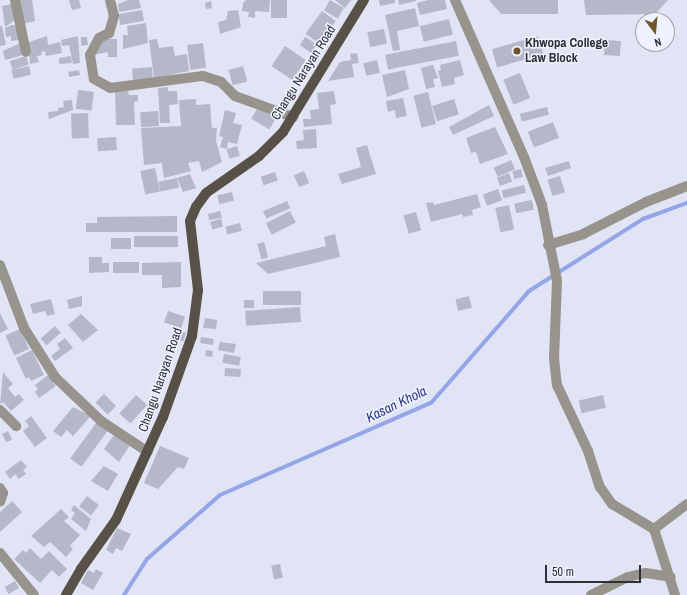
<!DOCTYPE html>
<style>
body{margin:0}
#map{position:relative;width:687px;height:595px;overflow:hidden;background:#e0e4f4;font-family:"Archivo Narrow",sans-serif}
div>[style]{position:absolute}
.stream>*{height:4px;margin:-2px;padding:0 2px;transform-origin:2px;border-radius:2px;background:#94a5e8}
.building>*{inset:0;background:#b4b8c8;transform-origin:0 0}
.minor>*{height:10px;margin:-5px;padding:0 5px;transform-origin:5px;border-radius:5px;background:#97938d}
.major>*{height:10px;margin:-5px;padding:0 5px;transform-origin:5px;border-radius:5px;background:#585147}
.dots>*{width:11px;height:11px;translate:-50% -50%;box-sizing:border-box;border:2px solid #eef2ff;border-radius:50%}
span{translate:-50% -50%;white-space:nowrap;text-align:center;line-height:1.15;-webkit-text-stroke:3px #eef2ff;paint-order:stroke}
.poi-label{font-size:13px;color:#2e3036;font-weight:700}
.left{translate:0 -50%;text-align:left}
.street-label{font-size:13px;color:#2e3036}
.water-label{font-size:14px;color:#2e3a86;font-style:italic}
.north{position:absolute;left:635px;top:12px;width:40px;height:40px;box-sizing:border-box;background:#eef2ff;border:1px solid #a1a4af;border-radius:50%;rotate:164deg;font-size:11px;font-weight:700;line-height:16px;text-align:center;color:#2e3036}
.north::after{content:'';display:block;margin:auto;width:14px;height:18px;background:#6f5527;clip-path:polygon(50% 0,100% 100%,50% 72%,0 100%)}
.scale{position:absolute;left:545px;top:565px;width:96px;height:18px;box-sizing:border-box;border:2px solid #2e3036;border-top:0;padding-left:5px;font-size:12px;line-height:14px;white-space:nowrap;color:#2e3036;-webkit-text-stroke:3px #eef2ff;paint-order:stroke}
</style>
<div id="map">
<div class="stream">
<div style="left:124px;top:595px;width:43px;rotate:-57.4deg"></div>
<div style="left:147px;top:559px;width:97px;rotate:-41.2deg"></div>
<div style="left:220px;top:495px;width:230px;rotate:-23.6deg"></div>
<div style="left:431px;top:403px;width:149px;rotate:-48.8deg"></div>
<div style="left:529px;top:291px;width:135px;rotate:-32.3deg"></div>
<div style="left:643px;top:219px;width:47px;rotate:-20deg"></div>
</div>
<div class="building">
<div style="clip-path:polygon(18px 0,32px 0,35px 21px,22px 24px)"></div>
<div style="clip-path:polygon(69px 0,79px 0,81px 8px,72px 10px)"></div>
<div style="clip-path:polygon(128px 0,139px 0,141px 8px,119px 12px,118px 4px)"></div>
<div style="clip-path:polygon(246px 0,270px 0,269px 12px,255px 11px,255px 18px,248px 17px,249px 12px,242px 11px,243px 3px)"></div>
<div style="left:271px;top:0;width:16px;height:18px"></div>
<div style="left:330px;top:0;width:16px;height:12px;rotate:30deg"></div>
<div style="clip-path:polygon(335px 0,351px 0,345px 8px)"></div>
<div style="clip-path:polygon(379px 0,395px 0,395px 3px,380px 6px)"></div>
<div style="clip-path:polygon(398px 0,416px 0,416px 1px,399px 5px)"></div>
<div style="clip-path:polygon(428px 0,445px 0,447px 9px,420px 15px,417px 3px)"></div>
<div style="clip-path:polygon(489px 0,558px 0,558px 14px,501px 14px)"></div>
<div style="clip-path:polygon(584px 0,668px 0,655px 14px,586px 15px)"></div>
<div style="clip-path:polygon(211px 1px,212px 8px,206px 9px,205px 3px)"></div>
<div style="clip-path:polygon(13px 4px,15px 20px,5px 27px,2px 6px)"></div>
<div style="clip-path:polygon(415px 8px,419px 26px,397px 31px,400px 50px,393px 51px,385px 15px)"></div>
<div style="left:142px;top:10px;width:11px;height:24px;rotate:80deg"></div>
<div style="clip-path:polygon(238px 10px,241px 27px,220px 34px,218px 22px,226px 20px,228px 11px)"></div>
<div style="left:322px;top:11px;width:17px;height:28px;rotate:36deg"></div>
<div style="left:449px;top:19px;width:16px;height:30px;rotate:76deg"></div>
<div style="clip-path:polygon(146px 23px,148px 43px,123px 49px,123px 35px,128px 35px,127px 26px)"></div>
<div style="clip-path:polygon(12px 25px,16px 25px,19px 40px,11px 41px,11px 36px,6px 37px,5px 28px)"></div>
<div style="clip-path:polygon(0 26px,2px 26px,6px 45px,0 46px)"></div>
<div style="left:384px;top:29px;width:15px;height:17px;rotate:79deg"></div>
<div style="clip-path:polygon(47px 36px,48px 45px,60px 42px,62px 53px,46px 56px,45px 51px,41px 52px,42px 55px,37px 56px,39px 62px,30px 64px,29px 42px)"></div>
<div style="clip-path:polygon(78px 36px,80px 63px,73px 64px,69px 45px,62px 46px,61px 40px)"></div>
<div style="left:538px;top:36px;width:19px;height:48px;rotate:74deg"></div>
<div style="clip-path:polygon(81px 37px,87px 37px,88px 45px,81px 46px)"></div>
<div style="clip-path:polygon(305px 37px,317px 44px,311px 53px,300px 45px)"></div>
<div style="clip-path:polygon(104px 39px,108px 39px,108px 52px,93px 55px)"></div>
<div style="left:108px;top:39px;width:9px;height:18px"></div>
<div style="clip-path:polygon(157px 39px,159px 48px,173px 46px,175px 56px,187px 54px,189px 71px,154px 78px,149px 40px)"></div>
<div style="left:605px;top:40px;width:16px;height:15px;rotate:4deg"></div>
<div style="left:456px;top:41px;width:15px;height:72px;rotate:79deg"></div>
<div style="clip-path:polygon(20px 43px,23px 55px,5px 60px,3px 51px)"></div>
<div style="left:203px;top:43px;width:25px;height:16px;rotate:83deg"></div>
<div style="left:285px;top:46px;width:25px;height:24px;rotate:34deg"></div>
<div style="clip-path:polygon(357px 53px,359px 63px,352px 64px,354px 77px,328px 81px,340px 62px,351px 60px,350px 54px)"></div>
<div style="left:26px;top:56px;width:9px;height:17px;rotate:72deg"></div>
<div style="clip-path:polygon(71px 56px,72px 63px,59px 64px,59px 58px)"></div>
<div style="left:377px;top:60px;width:13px;height:14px;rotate:77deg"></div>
<div style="clip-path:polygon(460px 60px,464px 75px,454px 78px,455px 84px,442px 87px,438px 71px,441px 70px,440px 65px)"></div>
<div style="clip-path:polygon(433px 65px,438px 78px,433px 79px,435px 87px,426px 89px,421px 68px)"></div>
<div style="left:29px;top:66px;width:9px;height:18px;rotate:77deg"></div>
<div style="left:243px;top:66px;width:16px;height:15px;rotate:75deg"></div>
<div style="left:152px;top:67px;width:14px;height:20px;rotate:86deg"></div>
<div style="left:79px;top:70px;width:5px;height:11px;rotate:79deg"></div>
<div style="clip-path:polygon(405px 70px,409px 89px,387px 97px,382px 75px)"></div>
<div style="left:520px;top:73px;width:27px;height:18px;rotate:68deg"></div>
<div style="clip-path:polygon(168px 87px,168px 91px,177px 91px,178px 104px,169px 105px,170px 123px,160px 123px,158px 88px)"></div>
<div style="left:78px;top:90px;width:16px;height:19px;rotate:7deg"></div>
<div style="clip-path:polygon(115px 91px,128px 91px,129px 95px,138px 95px,138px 101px,134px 102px,135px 125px,116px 125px)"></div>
<div style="clip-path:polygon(334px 91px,336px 104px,330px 105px,332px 124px,304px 127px,303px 119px,311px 119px,310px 110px,319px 109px,317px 93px)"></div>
<div style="left:428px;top:92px;width:33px;height:15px;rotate:76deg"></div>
<div style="clip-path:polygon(403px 98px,407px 116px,396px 118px,395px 110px,388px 112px,386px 101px)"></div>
<div style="clip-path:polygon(196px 99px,196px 105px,210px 104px,212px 128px,217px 128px,216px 141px,222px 162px,202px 172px,199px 161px,188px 163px,191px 171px,164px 178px,162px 163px,144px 165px,141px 128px,181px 126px,179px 100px)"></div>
<div style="left:454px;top:99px;width:16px;height:23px;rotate:72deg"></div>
<div style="clip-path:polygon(72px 100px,73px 110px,49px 119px,48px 112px,58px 111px,58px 108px,64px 107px,63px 101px)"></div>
<div style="left:260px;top:104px;width:21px;height:17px;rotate:31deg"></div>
<div style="clip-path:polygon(489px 105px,494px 116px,453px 135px,449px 127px)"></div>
<div style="left:547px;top:107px;width:8px;height:28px;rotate:76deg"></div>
<div style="clip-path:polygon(225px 110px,236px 113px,233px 123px,242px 125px,237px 144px,228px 142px,227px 149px,220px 147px,223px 137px,219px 136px)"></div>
<div style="left:158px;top:111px;width:15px;height:18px;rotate:86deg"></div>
<div style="left:88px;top:113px;width:25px;height:17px;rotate:88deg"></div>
<div style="left:553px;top:122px;width:17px;height:27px;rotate:69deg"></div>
<div style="clip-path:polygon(495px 127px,508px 154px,480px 164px,476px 152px,471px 153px,466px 138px)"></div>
<div style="clip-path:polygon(316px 129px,317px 148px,297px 149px,296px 141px,304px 140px,303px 130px)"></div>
<div style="left:116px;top:137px;width:13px;height:19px;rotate:86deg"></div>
<div style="clip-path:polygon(367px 145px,376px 174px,342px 184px,338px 174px,361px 167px,356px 148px)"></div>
<div style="left:237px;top:146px;width:10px;height:11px;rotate:73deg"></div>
<div style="left:511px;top:160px;width:10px;height:19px;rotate:66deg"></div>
<div style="clip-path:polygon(569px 161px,571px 168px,548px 176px,545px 168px)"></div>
<div style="left:155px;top:168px;width:24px;height:15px;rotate:78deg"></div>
<div style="left:521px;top:169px;width:8px;height:9px;rotate:76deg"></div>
<div style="left:304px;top:171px;width:13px;height:11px;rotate:67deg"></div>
<div style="left:275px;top:172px;width:9px;height:15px;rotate:72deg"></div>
<div style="left:509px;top:173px;width:9px;height:13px;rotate:69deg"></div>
<div style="clip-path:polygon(190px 174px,196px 188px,183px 192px,177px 178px)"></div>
<div style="left:560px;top:176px;width:17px;height:13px;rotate:73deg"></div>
<div style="left:177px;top:178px;width:10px;height:19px;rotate:79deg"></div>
<div style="left:524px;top:185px;width:8px;height:23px;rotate:76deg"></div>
<div style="left:498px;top:189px;width:12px;height:16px;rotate:70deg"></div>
<div style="left:232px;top:192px;width:9px;height:15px;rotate:77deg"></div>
<div style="clip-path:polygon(477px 194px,481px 207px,472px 210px,473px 215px,463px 217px,462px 214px,431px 222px,426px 203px,433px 202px,434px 205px)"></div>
<div style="left:532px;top:200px;width:10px;height:18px;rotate:79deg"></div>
<div style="left:287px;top:201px;width:8px;height:26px;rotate:67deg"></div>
<div style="left:509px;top:205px;width:25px;height:14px;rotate:78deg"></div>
<div style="clip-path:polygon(220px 211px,222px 218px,209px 220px,208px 214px)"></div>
<div style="left:290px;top:211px;width:13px;height:27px;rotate:63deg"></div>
<div style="left:416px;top:212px;width:19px;height:13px;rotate:74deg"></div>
<div style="clip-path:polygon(177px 216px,177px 232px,86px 232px,86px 223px,97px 223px,97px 217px)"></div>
<div style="left:221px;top:219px;width:8px;height:11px;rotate:76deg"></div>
<div style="left:240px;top:223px;width:8px;height:15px;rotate:76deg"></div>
<div style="clip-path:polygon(335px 234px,340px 257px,268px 274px,256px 263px,326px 246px,324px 237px)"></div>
<div style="left:134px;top:236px;width:44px;height:11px"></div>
<div style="left:111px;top:238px;width:20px;height:11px"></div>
<div style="left:264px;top:242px;width:16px;height:7px;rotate:75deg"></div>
<div style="clip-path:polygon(89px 257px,102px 257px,102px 263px,109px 263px,109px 272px,89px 273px)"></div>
<div style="left:139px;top:262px;width:11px;height:26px;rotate:90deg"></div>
<div style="clip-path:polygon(181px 262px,181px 287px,162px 288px,162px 275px,142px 275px,142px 263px)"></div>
<div style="left:301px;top:291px;width:14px;height:38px;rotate:90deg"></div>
<div style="clip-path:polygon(82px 296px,82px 306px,69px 309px,67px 300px)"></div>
<div style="left:469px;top:296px;width:12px;height:14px;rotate:76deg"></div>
<div style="clip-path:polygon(51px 299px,55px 314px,47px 316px,45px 311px,33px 314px,30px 304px)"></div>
<div style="left:244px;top:300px;width:10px;height:8px"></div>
<div style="left:300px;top:307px;width:15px;height:55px;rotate:86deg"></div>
<div style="left:168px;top:311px;width:18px;height:12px;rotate:19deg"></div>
<div style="clip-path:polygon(0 313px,8px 329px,0 333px)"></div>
<div style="clip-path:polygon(81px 314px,98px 330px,83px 342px,68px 325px)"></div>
<div style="clip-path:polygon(205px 318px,217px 320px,216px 329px,203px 328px)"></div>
<div style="left:55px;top:326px;width:9px;height:19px;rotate:49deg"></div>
<div style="left:20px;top:329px;width:22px;height:16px;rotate:66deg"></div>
<div style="left:175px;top:329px;width:12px;height:9px;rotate:20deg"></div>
<div style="left:201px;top:337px;width:13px;height:6px;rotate:9deg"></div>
<div style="clip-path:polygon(65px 338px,73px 348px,55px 361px,51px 356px,60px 349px,57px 344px)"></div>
<div style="clip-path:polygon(220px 342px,236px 344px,234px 353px,218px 350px)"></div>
<div style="clip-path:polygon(32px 350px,44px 375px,31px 381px,29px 377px,26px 379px,16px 358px)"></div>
<div style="left:206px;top:350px;width:7px;height:6px;rotate:8deg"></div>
<div style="left:224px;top:354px;width:17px;height:9px;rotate:10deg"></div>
<div style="left:225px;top:368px;width:16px;height:8px;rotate:4deg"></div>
<div style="clip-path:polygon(3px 372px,13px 384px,8px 388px,15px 397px,19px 394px,24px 400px,11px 411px,3px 402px,0 404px)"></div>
<div style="clip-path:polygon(48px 375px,56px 386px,39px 398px,35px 392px,38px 389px,35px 385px)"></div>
<div style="left:104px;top:394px;width:17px;height:12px;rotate:45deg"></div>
<div style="left:136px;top:395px;width:15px;height:25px;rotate:42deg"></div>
<div style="left:603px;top:395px;width:13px;height:25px;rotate:77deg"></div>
<div style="clip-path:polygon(73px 407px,91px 416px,73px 436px,67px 430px,61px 437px,53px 431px)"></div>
<div style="clip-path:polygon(31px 416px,47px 438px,35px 447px,23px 431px,29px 426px,25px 421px)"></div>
<div style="left:96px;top:423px;width:14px;height:44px;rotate:36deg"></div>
<div style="clip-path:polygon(8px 431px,12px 440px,6px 442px,2px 434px)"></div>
<div style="clip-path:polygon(114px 435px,130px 445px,119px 462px,104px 449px)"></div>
<div style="clip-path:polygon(160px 446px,189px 458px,184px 469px,178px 467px,158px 489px,144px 483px)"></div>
<div style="clip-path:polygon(21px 460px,27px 467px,23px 470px,26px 474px,19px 479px,15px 474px,10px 479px,5px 472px)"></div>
<div style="clip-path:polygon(104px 466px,118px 474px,108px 491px,91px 481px)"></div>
<div style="left:87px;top:496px;width:15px;height:13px;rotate:37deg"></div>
<div style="clip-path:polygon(12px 501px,22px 512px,0 532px,0 512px)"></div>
<div style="clip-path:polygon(74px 505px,91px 519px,86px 531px,71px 519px,75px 513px,71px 510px)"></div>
<div style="clip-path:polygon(61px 509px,69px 517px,64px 521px,80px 535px,70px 546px,73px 549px,66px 557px,50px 542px,44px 547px,31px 536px)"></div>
<div style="clip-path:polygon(117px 528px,131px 534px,122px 551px,116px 548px,113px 554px,106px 550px)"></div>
<div style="clip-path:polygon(30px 548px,41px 559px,49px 551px,67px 569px,59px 577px,52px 570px,40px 583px,14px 559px,23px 550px,26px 553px)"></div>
<div style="left:280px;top:564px;width:14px;height:9px;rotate:78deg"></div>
<div style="clip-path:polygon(96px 569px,103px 573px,93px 590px,81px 583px,88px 570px,94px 573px)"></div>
<div style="left:15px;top:581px;width:8px;height:12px;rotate:60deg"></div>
</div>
<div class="minor">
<div style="left:15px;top:0;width:53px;rotate:78.1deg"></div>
<div style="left:110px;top:0;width:16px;rotate:76deg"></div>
<div style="left:114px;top:16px;width:18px;rotate:106deg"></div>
<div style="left:109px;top:33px;width:11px;rotate:153deg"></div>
<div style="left:99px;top:38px;width:19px;rotate:118deg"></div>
<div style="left:90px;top:55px;width:24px;rotate:81deg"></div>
<div style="left:94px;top:79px;width:18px;rotate:29deg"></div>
<div style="left:110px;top:88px;width:94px;rotate:-7.4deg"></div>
<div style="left:203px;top:76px;width:19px;rotate:18deg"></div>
<div style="left:221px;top:82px;width:20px;rotate:45deg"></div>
<div style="left:235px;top:96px;width:62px;rotate:19.9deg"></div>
<div style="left:455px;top:0;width:171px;rotate:66.3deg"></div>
<div style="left:524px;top:157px;width:51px;rotate:69.4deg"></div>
<div style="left:542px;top:205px;width:77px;rotate:78.8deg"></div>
<div style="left:557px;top:281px;width:77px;rotate:92.2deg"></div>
<div style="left:554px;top:358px;width:27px;rotate:84deg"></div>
<div style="left:557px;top:385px;width:73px;rotate:64.8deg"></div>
<div style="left:588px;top:451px;width:38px;rotate:72deg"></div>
<div style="left:600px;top:487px;width:21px;rotate:55deg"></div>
<div style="left:612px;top:504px;width:49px;rotate:30.8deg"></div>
<div style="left:654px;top:529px;width:69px;rotate:72.3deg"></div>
<div style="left:548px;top:245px;width:37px;rotate:-17deg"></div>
<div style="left:583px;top:234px;width:71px;rotate:-26.9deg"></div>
<div style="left:646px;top:202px;width:44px;rotate:-21.3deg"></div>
<div style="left:0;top:265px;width:67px;rotate:69.1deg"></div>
<div style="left:24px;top:328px;width:58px;rotate:57.7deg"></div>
<div style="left:55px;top:377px;width:64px;rotate:43.7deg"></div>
<div style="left:101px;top:421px;width:56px;rotate:33.4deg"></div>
<div style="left:0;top:410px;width:23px;rotate:45deg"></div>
<div style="left:0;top:488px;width:6px;rotate:59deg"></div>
<div style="left:3px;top:493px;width:9px;rotate:108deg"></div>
<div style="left:654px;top:529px;width:41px;rotate:-37.1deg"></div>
<div style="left:0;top:553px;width:54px;rotate:51deg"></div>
<div style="left:591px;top:595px;width:41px;rotate:-25.9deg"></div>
<div style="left:628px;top:577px;width:18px;rotate:-13deg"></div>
<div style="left:646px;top:573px;width:25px;rotate:9deg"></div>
</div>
<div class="major">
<div style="left:66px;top:595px;width:30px;rotate:-60deg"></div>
<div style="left:81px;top:569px;width:60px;rotate:-54.5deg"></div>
<div style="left:116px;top:520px;width:113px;rotate:-65.5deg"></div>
<div style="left:163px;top:417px;width:86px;rotate:-70.3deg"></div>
<div style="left:192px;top:336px;width:46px;rotate:-82.6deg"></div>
<div style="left:198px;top:290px;width:69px;rotate:-96.6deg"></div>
<div style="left:190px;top:221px;width:15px;rotate:-67deg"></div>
<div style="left:196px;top:207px;width:17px;rotate:-54deg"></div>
<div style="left:206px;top:193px;width:65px;rotate:-34.9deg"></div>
<div style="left:259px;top:156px;width:34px;rotate:-45deg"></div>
<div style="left:283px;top:132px;width:155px;rotate:-58.5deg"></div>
</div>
<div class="dots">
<div style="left:517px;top:51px;background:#6f5527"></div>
</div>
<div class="poi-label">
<span class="left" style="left:525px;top:51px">Khwopa College<br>Law Block</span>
</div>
<div class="street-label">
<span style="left:304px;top:73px;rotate:-58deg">Changu Narayan Road</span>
<span style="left:161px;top:380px;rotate:-71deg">Changu Narayan Road</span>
</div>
<div class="water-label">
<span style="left:396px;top:404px;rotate:-26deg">Kasan Khola</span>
</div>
<div class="north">N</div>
<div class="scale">50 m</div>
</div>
